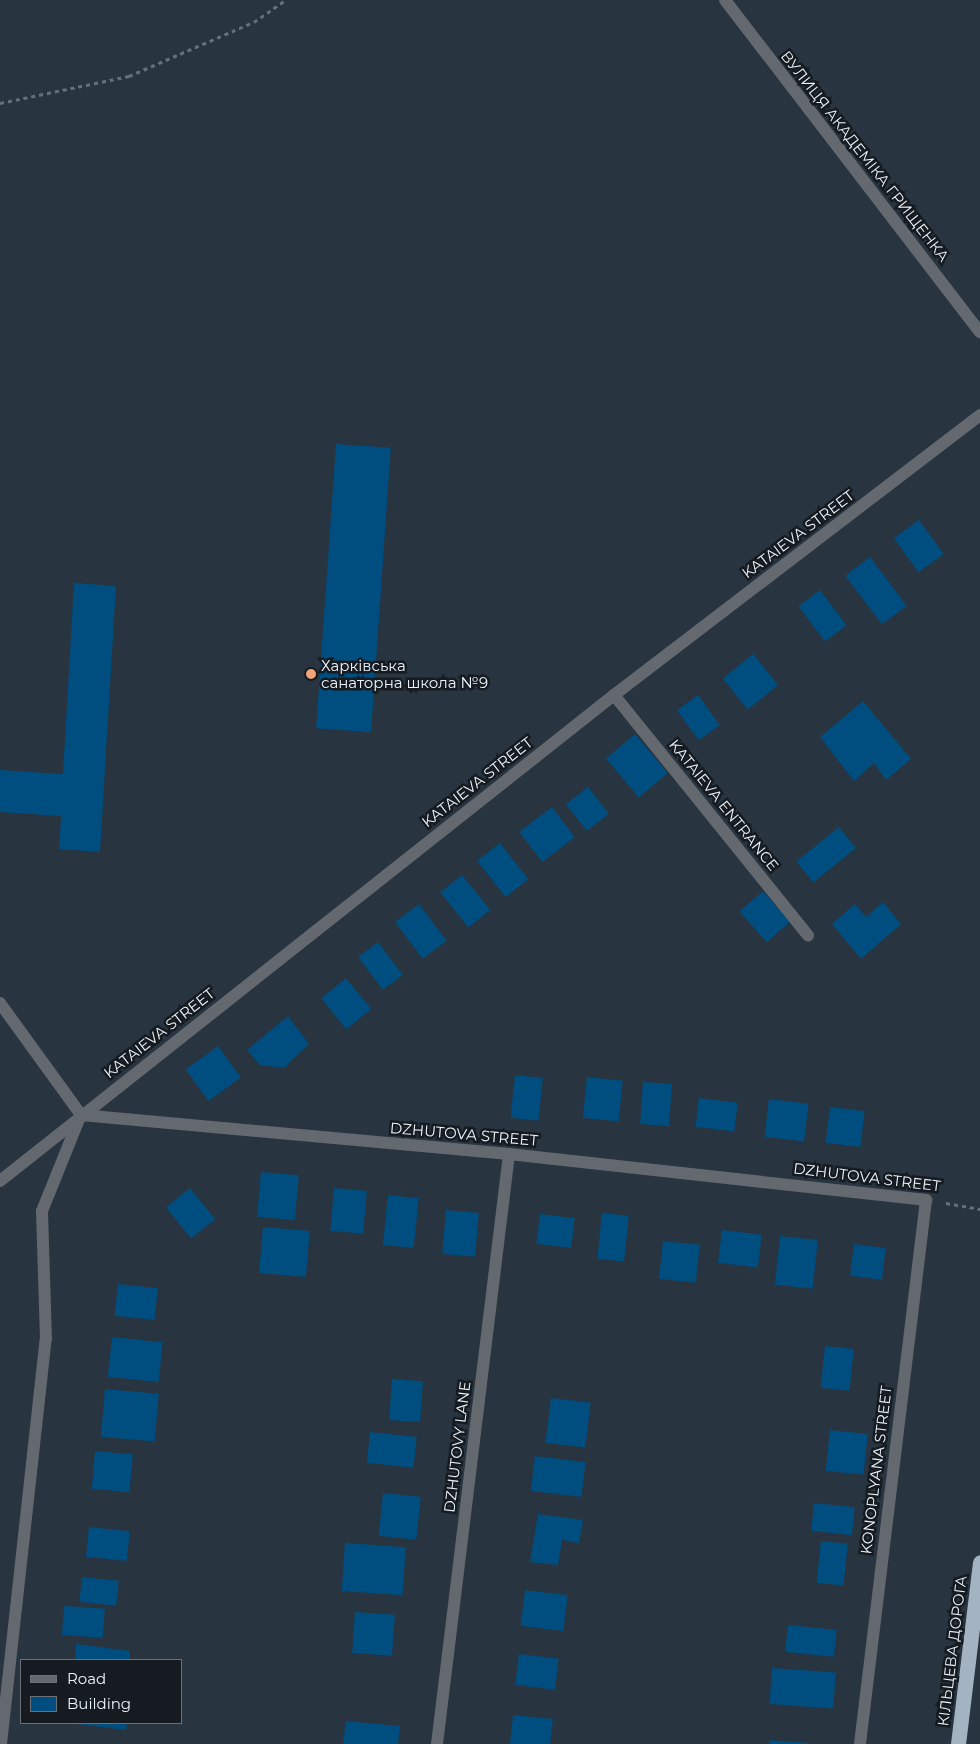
<!DOCTYPE html>
<meta charset="utf-8">
<style>
body{margin:0}
#map{position:relative;width:980px;height:1744px;overflow:hidden;background:#28343f;font-family:Montserrat,sans-serif}
div>[style]{position:absolute}
.building>*{inset:0;background:#004e7f;transform-origin:0 0}
.path>*{height:3px;margin-top:-1.5px;transform-origin:0;background:repeating-linear-gradient(90deg,#65707a 0 4px,transparent 0 8px)}
.street>*{height:12px;margin:-6px;padding:0 6px;transform-origin:6px;border-radius:6px;background:#63696f}
.highway>*{height:15px;margin:-7.5px;padding:0 7.5px;transform-origin:7.5px;border-radius:7.5px;background:#a4b3c1}
.dots>*{width:14px;height:14px;translate:-50% -50%;box-sizing:border-box;border:2px solid #151b20;border-radius:50%}
span{translate:-50% -50%;white-space:nowrap;text-align:center;line-height:1.15;-webkit-text-stroke:5px #151b20;paint-order:stroke}
.street-label{font-size:15px;color:#ebf3fa}
.poi-label{font-size:15px;color:#ebf3fa}
.left{translate:0 -50%;text-align:left}
.legend{position:absolute;left:20px;top:1659px;width:162px;height:65px;box-sizing:border-box;background:#151b20;border:1px solid #6b7177;margin:0;padding:6px 9px;list-style:none;font-size:15px;color:#ebf3fa}
.legend li{display:flex;align-items:center;gap:10px;height:25px}
.legend b{width:25px;border:1px solid #6b7177}
</style>
<div id="map">
<div class="building">
<div style="left:336px;top:444px;width:55px;height:285px;rotate:4deg"></div>
<div style="left:919px;top:520px;width:42px;height:31px;rotate:54deg"></div>
<div style="left:870px;top:557px;width:61px;height:31px;rotate:53deg"></div>
<div style="clip-path:polygon(74px 583px,116px 586px,100px 852px,59px 849px,61px 816px,0 812px,0 770px,63px 774px)"></div>
<div style="left:820px;top:590px;width:44px;height:27px;rotate:53deg"></div>
<div style="left:753px;top:654px;width:40px;height:39px;rotate:51deg"></div>
<div style="left:698px;top:695px;width:37px;height:26px;rotate:54deg"></div>
<div style="clip-path:polygon(863px 701px,911px 759px,886px 780px,874px 763px,854px 781px,820px 737px)"></div>
<div style="left:635px;top:734px;width:51px;height:38px;rotate:50deg"></div>
<div style="left:588px;top:787px;width:34px;height:28px;rotate:52deg"></div>
<div style="left:552px;top:807px;width:38px;height:41px;rotate:53deg"></div>
<div style="left:839px;top:827px;width:27px;height:55px;rotate:51deg"></div>
<div style="left:500px;top:843px;width:46px;height:29px;rotate:52deg"></div>
<div style="left:462px;top:875px;width:45px;height:28px;rotate:51deg"></div>
<div style="left:763px;top:891px;width:41px;height:31px;rotate:49deg"></div>
<div style="clip-path:polygon(883px 902px,901px 924px,861px 959px,832px 924px,855px 904px,866px 917px)"></div>
<div style="left:419px;top:904px;width:46px;height:30px;rotate:53deg"></div>
<div style="left:378px;top:942px;width:41px;height:25px;rotate:53deg"></div>
<div style="left:346px;top:978px;width:40px;height:32px;rotate:51deg"></div>
<div style="clip-path:polygon(288px 1016px,309px 1044px,284px 1068px,260px 1065px,247px 1050px)"></div>
<div style="left:218px;top:1046px;width:39px;height:40px;rotate:54deg"></div>
<div style="left:515px;top:1075px;width:28px;height:43px;rotate:6deg"></div>
<div style="left:587px;top:1077px;width:36px;height:41px;rotate:6deg"></div>
<div style="left:643px;top:1082px;width:29px;height:42px;rotate:4deg"></div>
<div style="left:699px;top:1098px;width:39px;height:29px;rotate:7deg"></div>
<div style="left:769px;top:1099px;width:40px;height:38px;rotate:7deg"></div>
<div style="left:830px;top:1107px;width:35px;height:36px;rotate:7deg"></div>
<div style="left:261px;top:1172px;width:38px;height:45px;rotate:5deg"></div>
<div style="left:190px;top:1188px;width:40px;height:31px;rotate:51deg"></div>
<div style="left:334px;top:1188px;width:33px;height:43px;rotate:5deg"></div>
<div style="left:388px;top:1195px;width:31px;height:50px;rotate:6deg"></div>
<div style="left:446px;top:1210px;width:33px;height:44px;rotate:5deg"></div>
<div style="left:602px;top:1213px;width:27px;height:46px;rotate:6deg"></div>
<div style="left:540px;top:1214px;width:35px;height:30px;rotate:7deg"></div>
<div style="left:263px;top:1227px;width:47px;height:46px;rotate:5deg"></div>
<div style="left:722px;top:1230px;width:40px;height:33px;rotate:7deg"></div>
<div style="left:780px;top:1236px;width:38px;height:49px;rotate:6deg"></div>
<div style="left:663px;top:1241px;width:37px;height:38px;rotate:6deg"></div>
<div style="left:854px;top:1244px;width:32px;height:32px;rotate:7deg"></div>
<div style="left:118px;top:1284px;width:40px;height:32px;rotate:6deg"></div>
<div style="left:112px;top:1337px;width:51px;height:40px;rotate:6deg"></div>
<div style="left:825px;top:1346px;width:29px;height:42px;rotate:6deg"></div>
<div style="left:392px;top:1379px;width:31px;height:41px;rotate:4deg"></div>
<div style="left:105px;top:1389px;width:54px;height:48px;rotate:5deg"></div>
<div style="left:551px;top:1398px;width:40px;height:45px;rotate:7deg"></div>
<div style="left:830px;top:1430px;width:38px;height:41px;rotate:6deg"></div>
<div style="left:370px;top:1432px;width:47px;height:31px;rotate:6deg"></div>
<div style="left:95px;top:1451px;width:38px;height:38px;rotate:5deg"></div>
<div style="left:535px;top:1456px;width:51px;height:35px;rotate:7deg"></div>
<div style="left:383px;top:1493px;width:38px;height:43px;rotate:6deg"></div>
<div style="left:814px;top:1503px;width:41px;height:28px;rotate:6deg"></div>
<div style="clip-path:polygon(538px 1514px,583px 1520px,579px 1543px,562px 1540px,558px 1565px,530px 1562px)"></div>
<div style="left:89px;top:1527px;width:41px;height:30px;rotate:6deg"></div>
<div style="left:821px;top:1541px;width:27px;height:42px;rotate:6deg"></div>
<div style="left:345px;top:1543px;width:61px;height:48px;rotate:4deg"></div>
<div style="left:82px;top:1577px;width:37px;height:25px;rotate:6deg"></div>
<div style="left:525px;top:1590px;width:43px;height:36px;rotate:7deg"></div>
<div style="left:64px;top:1606px;width:41px;height:29px;rotate:4deg"></div>
<div style="left:355px;top:1612px;width:40px;height:41px;rotate:4deg"></div>
<div style="left:788px;top:1625px;width:49px;height:27px;rotate:6deg"></div>
<div style="clip-path:polygon(76px 1644px,130px 1651px,129px 1660px,75px 1660px)"></div>
<div style="left:519px;top:1654px;width:40px;height:31px;rotate:7deg"></div>
<div style="left:772px;top:1668px;width:64px;height:36px;rotate:4deg"></div>
<div style="clip-path:polygon(513px 1715px,553px 1719px,550px 1744px,510px 1744px)"></div>
<div style="clip-path:polygon(346px 1721px,400px 1726px,398px 1744px,343px 1744px)"></div>
<div style="clip-path:polygon(70px 1723px,127px 1723px,126px 1730px)"></div>
<div style="clip-path:polygon(769px 1740px,809px 1743px,809px 1744px,769px 1744px)"></div>
</div>
<div class="path">
<div style="left:0;top:103px;width:132px;rotate:-11.8deg"></div>
<div style="left:129px;top:76px;width:136px;rotate:-23.4deg"></div>
<div style="left:254px;top:22px;width:38px;rotate:-35deg"></div>
<div style="left:946px;top:1203px;width:35px;rotate:10deg"></div>
</div>
<div class="street">
<div style="left:725px;top:0;width:419px;rotate:52.5deg"></div>
<div style="left:614px;top:695px;width:309px;rotate:51.1deg"></div>
<div style="left:0;top:1003px;width:138px;rotate:54.1deg"></div>
<div style="left:81px;top:1115px;width:430px;rotate:5.2deg"></div>
<div style="left:509px;top:1154px;width:420px;rotate:6.3deg"></div>
<div style="left:926px;top:1200px;width:548px;rotate:96.92deg"></div>
<div style="left:0;top:1181px;width:783px;rotate:-38.36deg"></div>
<div style="left:614px;top:695px;width:461px;rotate:-37.4deg"></div>
<div style="left:1px;top:1744px;width:407px;rotate:-83.7deg"></div>
<div style="left:46px;top:1339px;width:128px;rotate:-91.8deg"></div>
<div style="left:42px;top:1211px;width:101px;rotate:-68deg"></div>
<div style="left:437px;top:1744px;width:594px;rotate:-83.04deg"></div>
</div>
<div class="highway">
<div style="left:958px;top:1744px;width:183px;rotate:-83.1deg"></div>
</div>
<div class="dots">
<div style="left:311px;top:674px;background:#efa377"></div>
</div>
<div class="street-label">
<span style="left:865px;top:156px;rotate:52deg">ВУЛИЦЯ АКАДЕМІКА ГРИЩЕНКА</span>
<span style="left:798px;top:534px;rotate:-37deg">KATAIEVA STREET</span>
<span style="left:477px;top:782px;rotate:-38deg">KATAIEVA STREET</span>
<span style="left:724px;top:805px;rotate:51deg">KATAIEVA ENTRANCE</span>
<span style="left:159px;top:1033px;rotate:-38deg">KATAIEVA STREET</span>
<span style="left:464px;top:1134px;rotate:5deg">DZHUTOVA STREET</span>
<span style="left:867px;top:1177px;rotate:7deg">DZHUTOVA STREET</span>
<span style="left:457px;top:1447px;rotate:-83deg">DZHUTOVY LANE</span>
<span style="left:876px;top:1470px;rotate:-83deg">KONOPLYANA STREET</span>
<span style="left:952px;top:1651px;rotate:-83deg">КІЛЬЦЕВА ДОРОГА</span>
</div>
<div class="poi-label">
<span class="left" style="left:321px;top:674px">Харківська<br>санаторна школа №9</span>
</div>
<ul class="legend">
<li><b style="height:6px;background:#63696f"></b>Road</li>
<li><b style="height:14px;background:#004e7f"></b>Building</li>
</ul>
</div>
